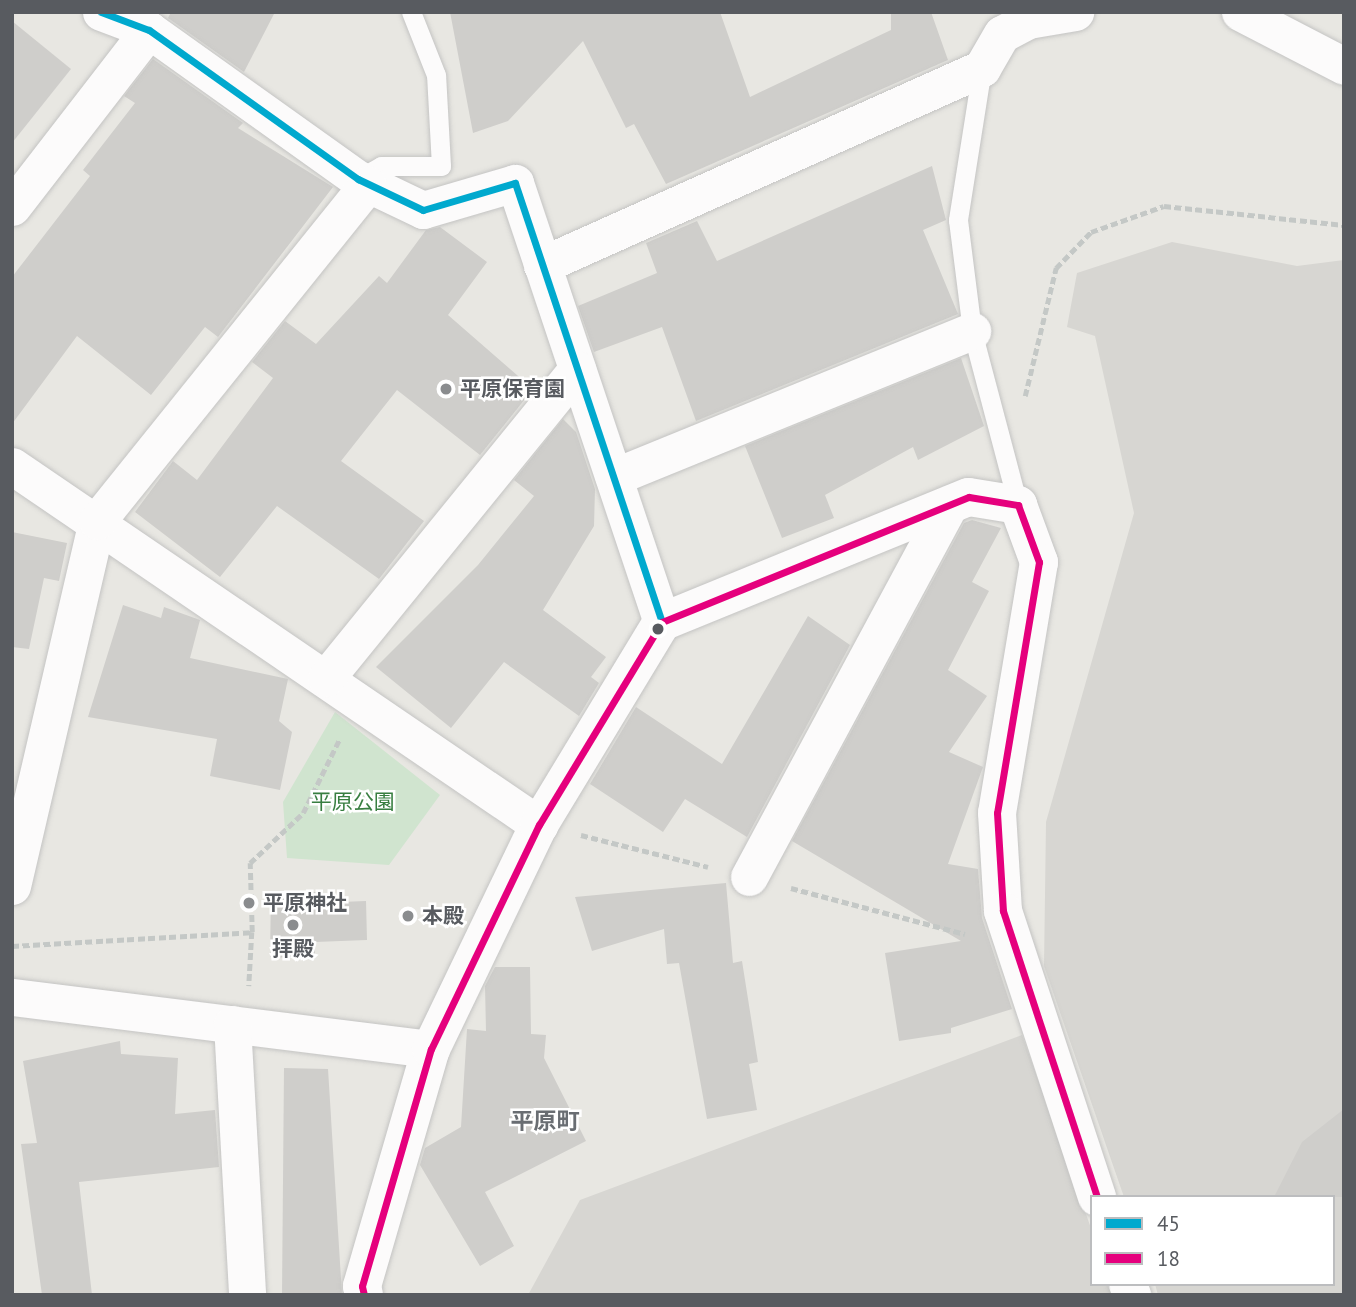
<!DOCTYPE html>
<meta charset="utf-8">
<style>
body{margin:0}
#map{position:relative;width:1356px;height:1307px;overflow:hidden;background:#e8e7e2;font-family:"PT Sans","Noto Sans JP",sans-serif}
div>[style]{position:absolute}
.industrial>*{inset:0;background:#d7d6d2}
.green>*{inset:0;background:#d0e4cf}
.building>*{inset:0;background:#cfcecb}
.path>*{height:4.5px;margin-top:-2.25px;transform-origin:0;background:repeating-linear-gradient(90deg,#c4c8c6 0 7px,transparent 0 10.5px)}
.roads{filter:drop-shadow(0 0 2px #c4c4c3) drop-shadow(0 0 2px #c4c4c3)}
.service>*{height:19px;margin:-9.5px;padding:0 9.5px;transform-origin:9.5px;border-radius:9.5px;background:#fcfbfb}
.minor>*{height:37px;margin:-18.5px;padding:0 18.5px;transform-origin:18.5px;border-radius:18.5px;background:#fcfbfb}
.secondary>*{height:38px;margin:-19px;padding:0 19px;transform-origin:19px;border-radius:19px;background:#fcfbfb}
.bus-1>*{height:7px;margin:-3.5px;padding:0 3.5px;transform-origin:3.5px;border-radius:3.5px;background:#00a9ce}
.bus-2>*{height:7px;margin:-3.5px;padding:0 3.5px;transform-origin:3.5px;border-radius:3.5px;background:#e5007d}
.dots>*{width:19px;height:19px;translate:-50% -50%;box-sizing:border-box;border:4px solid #fff;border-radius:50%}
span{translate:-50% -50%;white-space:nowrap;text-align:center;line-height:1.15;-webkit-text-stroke:5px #fff;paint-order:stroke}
.poi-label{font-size:21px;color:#585b60;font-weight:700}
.left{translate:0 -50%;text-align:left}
.park-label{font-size:21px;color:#387e40}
.neighbourhood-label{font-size:23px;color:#696d72;font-weight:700}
.frame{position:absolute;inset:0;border:14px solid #585b60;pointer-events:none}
.legend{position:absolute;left:1090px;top:1195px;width:245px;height:91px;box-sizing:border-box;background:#fff;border:2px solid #bcbdbf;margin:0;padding:9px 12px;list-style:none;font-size:21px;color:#585b60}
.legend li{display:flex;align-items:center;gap:14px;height:35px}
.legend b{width:35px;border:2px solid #bcbdbf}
</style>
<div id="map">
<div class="industrial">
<div style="clip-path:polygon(1172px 242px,1297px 266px,1344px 260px,1344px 1295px,1158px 1295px,1155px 1284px,1333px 1284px,1333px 1197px,1124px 1197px,1044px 966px,1046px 822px,1134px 513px,1095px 336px,1067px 327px,1077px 273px)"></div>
<div style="clip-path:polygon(1022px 1035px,1092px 1231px,1092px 1284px,1111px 1284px,1114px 1295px,528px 1295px,580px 1200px)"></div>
</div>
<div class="green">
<div style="clip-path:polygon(335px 712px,440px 795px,389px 865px,287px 858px,283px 802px)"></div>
</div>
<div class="building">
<div style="clip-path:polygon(171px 12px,275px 12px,244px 72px,168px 18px)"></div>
<div style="clip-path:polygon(450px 12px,720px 12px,750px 97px,891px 30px,891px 12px,931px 12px,948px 60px,666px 184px,634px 124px,626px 128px,583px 41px,508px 121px,473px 133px)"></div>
<div style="clip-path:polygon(12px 21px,71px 69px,12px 143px)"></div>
<div style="clip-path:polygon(153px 59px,243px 123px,238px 128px,333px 187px,218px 337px,205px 327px,151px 395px,77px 336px,12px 424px,12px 277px,90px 176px,83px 170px,135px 103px,124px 96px)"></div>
<div style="clip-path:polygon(932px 166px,946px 220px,923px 230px,958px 314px,696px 421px,662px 327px,594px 352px,578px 306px,657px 273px,646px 243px,697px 221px,717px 261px)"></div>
<div style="clip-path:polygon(440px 227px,487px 262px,448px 315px,533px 389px,480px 455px,397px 390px,341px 461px,424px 521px,379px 579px,277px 506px,220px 577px,135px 512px,173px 461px,197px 480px,273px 378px,252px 362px,285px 321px,316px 344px,379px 276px,387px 283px,426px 230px)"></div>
<div style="clip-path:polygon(961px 358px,984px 426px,918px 460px,913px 447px,825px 495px,834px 518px,782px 538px,745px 446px)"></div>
<div style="clip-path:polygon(563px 419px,576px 432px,595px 489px,594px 526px,543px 610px,606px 657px,591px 677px,599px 683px,579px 716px,504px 662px,451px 728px,376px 667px,478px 565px,534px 496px,514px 480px)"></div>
<div style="clip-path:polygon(972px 520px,1001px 528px,972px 582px,989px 591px,948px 670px,987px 696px,949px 752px,983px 767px,948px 864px,978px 869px,982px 918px,1012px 1009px,951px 1028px,951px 1033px,899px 1041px,885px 953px,961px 941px,792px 841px,964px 523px)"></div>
<div style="clip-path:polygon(12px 532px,67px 543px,59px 581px,44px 578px,29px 649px,12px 647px)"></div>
<div style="clip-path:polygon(123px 605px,161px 618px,164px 607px,200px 620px,190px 658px,288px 679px,279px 721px,292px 732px,280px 790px,210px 776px,217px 739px,88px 717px)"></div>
<div style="clip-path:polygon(808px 616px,850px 645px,747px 837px,685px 799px,663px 832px,590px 784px,636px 707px,722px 764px)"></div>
<div style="clip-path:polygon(726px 883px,733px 963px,742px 961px,758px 1062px,749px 1064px,757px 1110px,707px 1119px,679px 963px,667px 964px,664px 929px,592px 951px,575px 897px)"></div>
<div style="clip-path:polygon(271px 891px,316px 892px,316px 903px,366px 901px,367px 940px,315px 942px,315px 959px,270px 957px)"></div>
<div style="clip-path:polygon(495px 967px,530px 967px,531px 1034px,546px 1035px,544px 1058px,586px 1141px,485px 1192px,514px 1246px,480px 1266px,420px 1165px,425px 1148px,461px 1127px,467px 1029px,486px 1031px,485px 986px)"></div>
<div style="clip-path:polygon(120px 1041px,121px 1054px,178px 1058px,175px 1114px,215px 1110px,219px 1167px,79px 1182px,92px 1295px,42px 1295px,21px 1144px,37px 1143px,23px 1061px)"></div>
<div style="clip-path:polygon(284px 1068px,328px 1069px,342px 1295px,282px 1295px)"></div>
<div style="clip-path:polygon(1344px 1109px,1344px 1197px,1274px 1197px,1302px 1142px)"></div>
</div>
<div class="path">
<div style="left:1025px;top:396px;width:132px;rotate:-76.4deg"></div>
<div style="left:1056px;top:268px;width:50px;rotate:-45.8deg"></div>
<div style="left:1091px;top:232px;width:77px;rotate:-19.6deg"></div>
<div style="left:1164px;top:206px;width:181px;rotate:6deg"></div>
<div style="left:581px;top:835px;width:131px;rotate:14.1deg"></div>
<div style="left:791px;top:888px;width:180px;rotate:14.8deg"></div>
<div style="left:252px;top:932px;width:69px;rotate:-91.7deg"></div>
<div style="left:250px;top:863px;width:73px;rotate:-43.3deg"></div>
<div style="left:303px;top:813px;width:81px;rotate:-63.7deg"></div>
<div style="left:12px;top:946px;width:240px;rotate:-3.3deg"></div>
<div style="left:252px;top:932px;width:54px;rotate:93.2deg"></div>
</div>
<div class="roads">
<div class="service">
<div style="left:982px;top:68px;width:154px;rotate:99deg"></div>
<div style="left:958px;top:220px;width:112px;rotate:82.8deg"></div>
<div style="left:972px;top:331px;width:180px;rotate:75.2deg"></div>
<div style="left:358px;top:179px;width:26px;rotate:-29deg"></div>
<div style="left:381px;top:166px;width:60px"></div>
<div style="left:441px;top:166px;width:91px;rotate:-93.1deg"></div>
<div style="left:436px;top:75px;width:68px;rotate:-111.6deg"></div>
</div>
<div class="minor">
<div style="left:101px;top:12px;width:51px;rotate:20.6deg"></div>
<div style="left:149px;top:30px;width:257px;rotate:35.5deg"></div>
<div style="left:358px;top:179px;width:72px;rotate:25.5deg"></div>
<div style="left:423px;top:210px;width:96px;rotate:-16.4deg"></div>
<div style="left:515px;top:183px;width:463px;rotate:71.5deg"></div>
<div style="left:1240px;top:12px;width:117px;rotate:27.4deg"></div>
<div style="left:12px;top:207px;width:224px;rotate:-52.3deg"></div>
<div style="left:542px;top:265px;width:482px;rotate:-24.1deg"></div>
<div style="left:982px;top:68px;width:39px;rotate:-60deg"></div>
<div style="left:1002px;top:34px;width:30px;rotate:-28deg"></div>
<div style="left:1028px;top:20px;width:48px;rotate:-9.7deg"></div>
<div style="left:12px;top:466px;width:638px;rotate:34.26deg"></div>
<div style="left:614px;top:477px;width:387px;rotate:-22.2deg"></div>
<div style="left:326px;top:678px;width:398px;rotate:-50.9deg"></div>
<div style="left:749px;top:877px;width:424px;rotate:-61.7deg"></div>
<div style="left:12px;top:886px;width:375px;rotate:-76.9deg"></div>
<div style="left:97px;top:521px;width:432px;rotate:-51.2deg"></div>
<div style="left:12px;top:997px;width:422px;rotate:7.1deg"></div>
<div style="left:232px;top:1024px;width:271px;rotate:86.8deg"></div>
</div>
<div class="secondary">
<div style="left:1128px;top:1284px;width:12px;rotate:70deg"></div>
<div style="left:364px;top:1295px;width:9px;rotate:-103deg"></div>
<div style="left:362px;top:1286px;width:247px;rotate:-73.8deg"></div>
<div style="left:431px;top:1049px;width:249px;rotate:-64.3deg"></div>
<div style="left:539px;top:825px;width:237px;rotate:-58.8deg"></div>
<div style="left:662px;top:622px;width:331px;rotate:-22.2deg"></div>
<div style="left:969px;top:497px;width:50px;rotate:9.3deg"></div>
<div style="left:1018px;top:505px;width:61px;rotate:69.8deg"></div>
<div style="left:1039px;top:562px;width:254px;rotate:99.5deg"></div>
<div style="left:997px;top:813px;width:98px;rotate:86.5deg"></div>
<div style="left:1003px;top:911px;width:301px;rotate:71.8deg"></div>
</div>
</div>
<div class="bus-1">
<div style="left:101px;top:12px;width:51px;rotate:20.6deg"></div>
<div style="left:149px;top:30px;width:257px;rotate:35.5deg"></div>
<div style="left:358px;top:179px;width:72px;rotate:25.5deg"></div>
<div style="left:423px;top:210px;width:96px;rotate:-16.4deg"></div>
<div style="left:515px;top:183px;width:463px;rotate:71.5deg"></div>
</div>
<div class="bus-2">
<div style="left:364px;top:1295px;width:9px;rotate:-103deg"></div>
<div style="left:362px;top:1286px;width:247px;rotate:-73.8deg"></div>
<div style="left:431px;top:1049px;width:249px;rotate:-64.3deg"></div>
<div style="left:539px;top:825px;width:237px;rotate:-58.8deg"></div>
<div style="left:662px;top:622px;width:331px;rotate:-22.2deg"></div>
<div style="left:969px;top:497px;width:50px;rotate:9.3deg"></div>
<div style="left:1018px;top:505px;width:61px;rotate:69.8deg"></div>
<div style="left:1039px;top:562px;width:254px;rotate:99.5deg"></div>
<div style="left:997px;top:813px;width:98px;rotate:86.5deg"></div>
<div style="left:1003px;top:911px;width:301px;rotate:71.8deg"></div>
</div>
<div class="dots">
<div style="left:446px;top:389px;background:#8a8c8e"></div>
<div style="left:658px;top:629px;background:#585b60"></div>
<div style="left:249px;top:903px;background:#8a8c8e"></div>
<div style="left:408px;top:916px;background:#8a8c8e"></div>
<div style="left:293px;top:925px;background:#8a8c8e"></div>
</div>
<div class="poi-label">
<span class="left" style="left:460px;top:389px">平原保育園</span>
<span class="left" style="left:263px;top:903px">平原神社</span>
<span class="left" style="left:422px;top:916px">本殿</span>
<span style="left:293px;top:949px">拝殿</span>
</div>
<div class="park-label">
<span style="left:353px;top:802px">平原公園</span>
</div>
<div class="neighbourhood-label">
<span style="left:545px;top:1121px">平原町</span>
</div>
<div class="frame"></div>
<ul class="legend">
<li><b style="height:9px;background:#00a9ce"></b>45</li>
<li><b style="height:9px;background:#e5007d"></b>18</li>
</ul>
</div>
